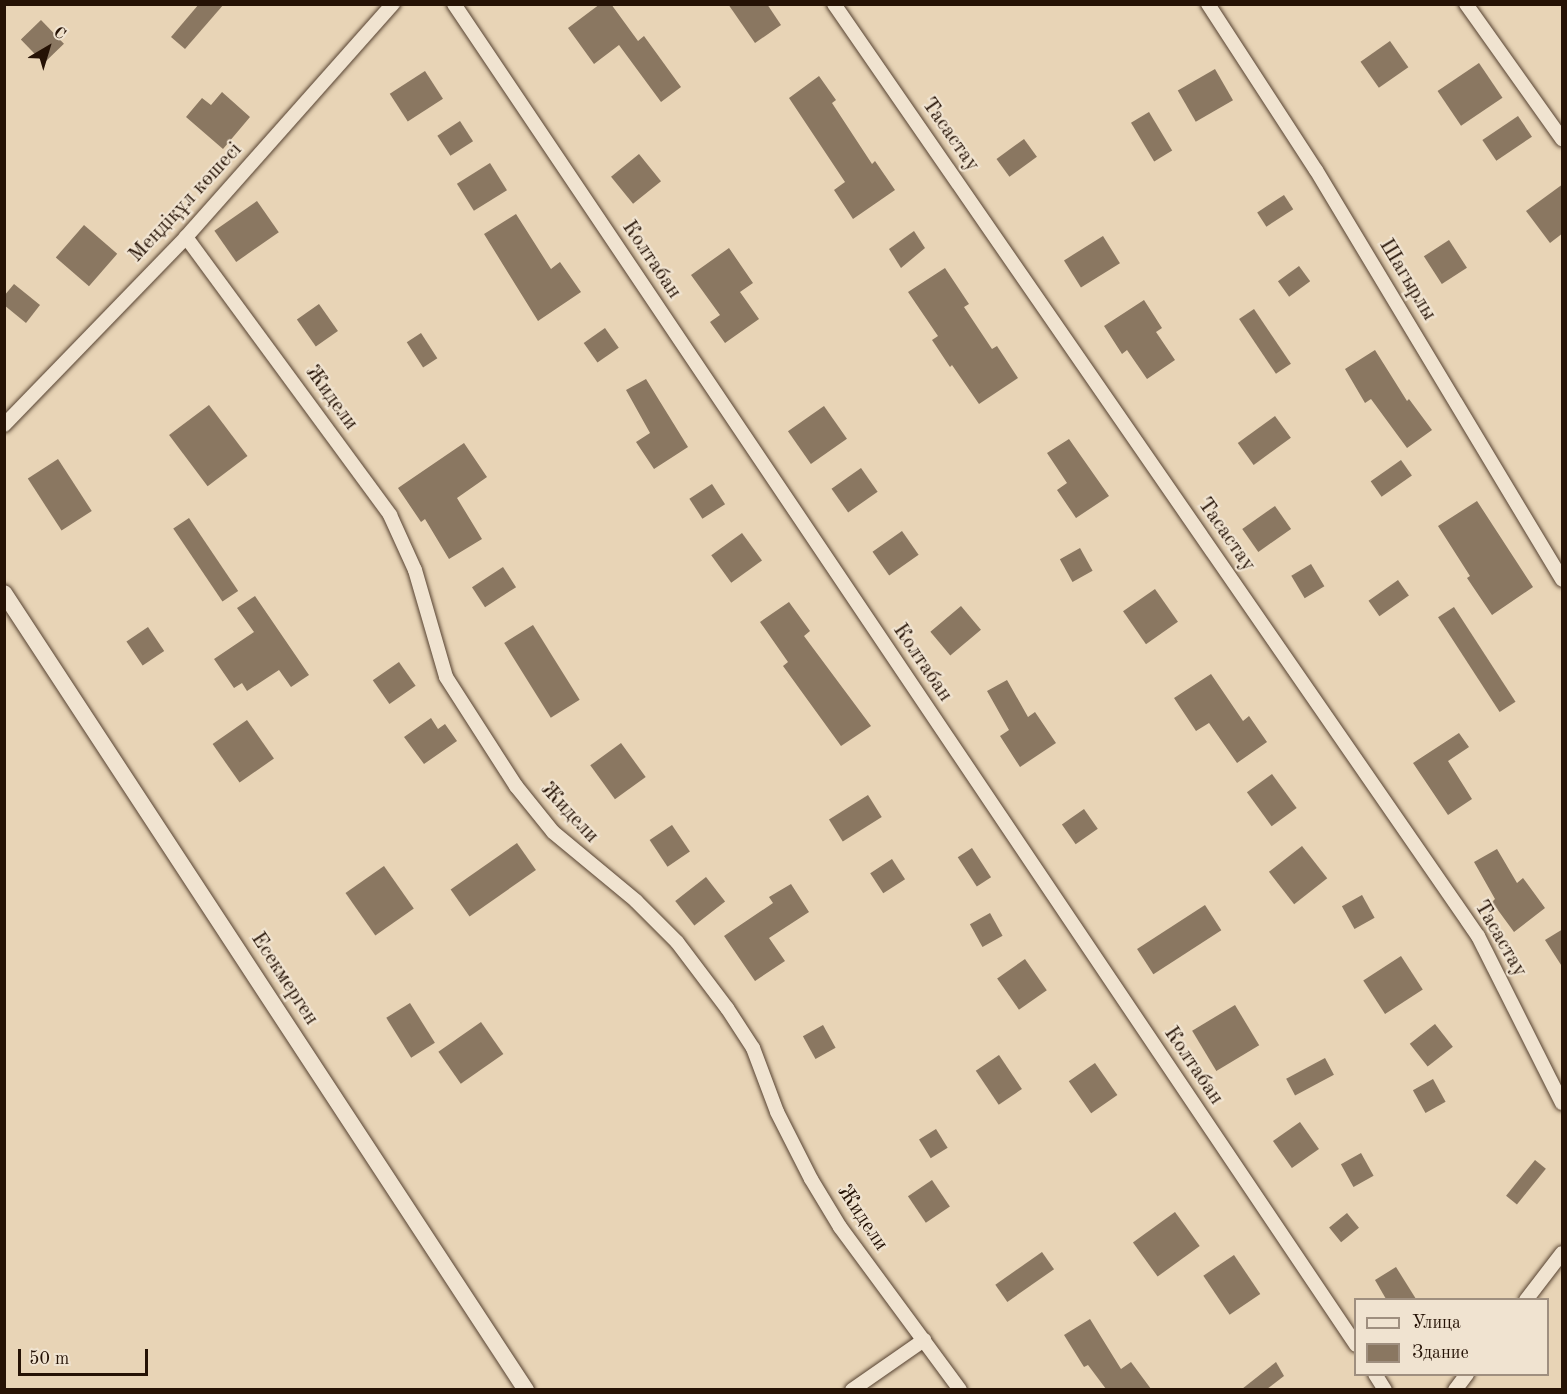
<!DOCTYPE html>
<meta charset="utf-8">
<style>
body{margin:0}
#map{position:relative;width:1567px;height:1394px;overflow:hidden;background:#e8d4b6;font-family:"Old Standard TT",serif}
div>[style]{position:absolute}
.building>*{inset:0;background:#8a7761;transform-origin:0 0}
.roads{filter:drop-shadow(0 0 2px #564231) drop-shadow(0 0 2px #564231)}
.minor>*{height:14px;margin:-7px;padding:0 7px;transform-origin:7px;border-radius:7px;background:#f0e3d0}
.tertiary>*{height:16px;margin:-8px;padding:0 8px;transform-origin:8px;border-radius:8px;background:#f0e3d0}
span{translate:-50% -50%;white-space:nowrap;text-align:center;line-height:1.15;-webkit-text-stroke:4.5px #f0e3d0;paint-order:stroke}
.street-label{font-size:21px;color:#251205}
.frame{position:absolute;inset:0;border:6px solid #251205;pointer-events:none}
.legend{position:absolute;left:1354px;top:1298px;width:195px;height:78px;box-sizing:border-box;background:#f0e3d0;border:2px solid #9f8f7f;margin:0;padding:8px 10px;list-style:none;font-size:18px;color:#251205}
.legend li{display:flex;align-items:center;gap:12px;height:30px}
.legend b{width:30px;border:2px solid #9f8f7f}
.north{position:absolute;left:18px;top:18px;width:60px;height:60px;-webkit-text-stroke:4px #f0e3d0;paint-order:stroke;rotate:38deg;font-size:16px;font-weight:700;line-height:24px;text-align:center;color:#251205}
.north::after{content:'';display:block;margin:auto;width:21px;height:27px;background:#251205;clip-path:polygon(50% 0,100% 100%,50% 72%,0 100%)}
.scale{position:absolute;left:18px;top:1349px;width:130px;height:27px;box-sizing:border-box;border:3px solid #251205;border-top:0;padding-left:8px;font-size:18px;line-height:21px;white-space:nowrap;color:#251205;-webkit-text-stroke:4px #f0e3d0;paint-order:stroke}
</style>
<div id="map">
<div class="building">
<div style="clip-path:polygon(199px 4px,224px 4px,185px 49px,171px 37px)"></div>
<div style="clip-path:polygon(600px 4px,611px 4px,638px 41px,644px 36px,681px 87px,661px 102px,619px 45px,594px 64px,568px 28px)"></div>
<div style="clip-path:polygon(728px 4px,767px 4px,781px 25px,755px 43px)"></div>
<div style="left:41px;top:20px;width:33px;height:28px;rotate:46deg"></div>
<div style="left:1390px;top:41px;width:32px;height:36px;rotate:55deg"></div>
<div style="left:1479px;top:63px;width:42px;height:50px;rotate:56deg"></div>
<div style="left:1215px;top:69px;width:36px;height:43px;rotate:60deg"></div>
<div style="left:425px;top:71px;width:33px;height:42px;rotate:57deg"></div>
<div style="clip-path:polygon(819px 76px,836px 100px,832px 103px,872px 164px,875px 161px,895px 190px,853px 219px,834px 190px,845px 182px,789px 98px)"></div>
<div style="clip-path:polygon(222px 92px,250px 117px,223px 149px,186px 117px,202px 98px,211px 105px)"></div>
<div style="left:1149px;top:112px;width:45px;height:21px;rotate:59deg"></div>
<div style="left:1518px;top:116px;width:25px;height:43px;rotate:56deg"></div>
<div style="left:460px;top:121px;width:24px;height:27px;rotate:57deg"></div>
<div style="left:1024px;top:139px;width:22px;height:34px;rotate:54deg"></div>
<div style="left:639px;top:154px;width:35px;height:36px;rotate:51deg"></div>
<div style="left:490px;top:163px;width:32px;height:39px;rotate:58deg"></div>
<div style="clip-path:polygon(1563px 184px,1563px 233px,1550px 243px,1526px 211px)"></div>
<div style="left:1284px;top:195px;width:17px;height:32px;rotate:57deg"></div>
<div style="left:257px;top:201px;width:38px;height:52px;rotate:55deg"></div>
<div style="clip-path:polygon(516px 214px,551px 269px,560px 262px,581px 292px,538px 321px,484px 234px)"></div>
<div style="left:84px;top:225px;width:44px;height:43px;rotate:41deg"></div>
<div style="clip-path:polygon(914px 231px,925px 248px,901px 268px,889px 249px)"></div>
<div style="left:1103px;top:236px;width:32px;height:46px;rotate:58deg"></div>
<div style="left:1449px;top:240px;width:33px;height:30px;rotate:57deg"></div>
<div style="clip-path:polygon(729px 248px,753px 283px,740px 292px,759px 319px,725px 343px,710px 322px,720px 315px,691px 275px)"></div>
<div style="left:1299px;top:266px;width:19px;height:26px;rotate:54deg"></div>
<div style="clip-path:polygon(945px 268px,969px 304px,964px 307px,992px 349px,997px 346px,1018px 378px,979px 404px,952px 365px,950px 367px,932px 340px,938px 336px,908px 292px)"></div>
<div style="clip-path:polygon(14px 284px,40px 305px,26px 323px,4px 305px,4px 296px)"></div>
<div style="clip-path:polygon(1144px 300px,1162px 328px,1156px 332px,1175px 360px,1147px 379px,1127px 350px,1122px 354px,1104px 326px)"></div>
<div style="left:319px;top:304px;width:33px;height:27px;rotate:55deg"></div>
<div style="left:1254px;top:309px;width:66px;height:18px;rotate:56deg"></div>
<div style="left:605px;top:328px;width:24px;height:26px;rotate:55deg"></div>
<div style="left:421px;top:333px;width:30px;height:17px;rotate:57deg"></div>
<div style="clip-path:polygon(1375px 350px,1407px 401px,1409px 399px,1432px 430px,1407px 448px,1371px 399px,1365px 403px,1345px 369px)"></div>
<div style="clip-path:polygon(646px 379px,688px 447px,654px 469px,636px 442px,650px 433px,626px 390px)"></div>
<div style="left:209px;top:405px;width:64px;height:50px;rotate:53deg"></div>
<div style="left:824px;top:406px;width:40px;height:44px;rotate:55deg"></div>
<div style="left:1275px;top:416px;width:27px;height:46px;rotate:54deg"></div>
<div style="clip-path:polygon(1069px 439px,1109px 496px,1076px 518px,1057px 490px,1067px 483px,1047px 453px)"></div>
<div style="clip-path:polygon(464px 443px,487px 477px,457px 498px,482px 539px,449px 559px,425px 519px,421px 522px,398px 488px)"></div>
<div style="left:58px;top:459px;width:62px;height:36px;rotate:57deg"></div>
<div style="left:1401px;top:460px;width:19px;height:37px;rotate:55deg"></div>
<div style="left:861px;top:468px;width:29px;height:36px;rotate:55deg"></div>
<div style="left:712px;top:484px;width:24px;height:27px;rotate:57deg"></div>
<div style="clip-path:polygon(1477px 501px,1533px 587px,1492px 615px,1467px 578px,1470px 576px,1438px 526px)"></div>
<div style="left:1275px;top:506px;width:28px;height:40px;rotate:55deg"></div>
<div style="left:189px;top:518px;width:88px;height:19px;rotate:56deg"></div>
<div style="left:902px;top:531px;width:29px;height:36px;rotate:55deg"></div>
<div style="left:742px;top:533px;width:34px;height:38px;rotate:54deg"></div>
<div style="left:1080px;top:548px;width:26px;height:23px;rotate:61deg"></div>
<div style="left:1311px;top:564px;width:26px;height:23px;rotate:59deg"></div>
<div style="left:503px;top:567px;width:24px;height:37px;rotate:57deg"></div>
<div style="left:1398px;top:580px;width:19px;height:36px;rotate:55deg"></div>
<div style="left:1155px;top:589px;width:40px;height:39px;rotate:55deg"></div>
<div style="clip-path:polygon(255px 596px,309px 675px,291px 687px,279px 670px,247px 691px,242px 683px,234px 688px,214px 659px,254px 632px,237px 608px)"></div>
<div style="clip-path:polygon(789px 602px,810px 631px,804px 636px,871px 726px,841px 746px,783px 666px,788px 662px,760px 622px)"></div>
<div style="left:961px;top:606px;width:31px;height:40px;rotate:50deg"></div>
<div style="left:1454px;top:607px;width:113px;height:19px;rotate:57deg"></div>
<div style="left:533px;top:625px;width:88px;height:34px;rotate:58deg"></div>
<div style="left:148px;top:627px;width:29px;height:26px;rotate:56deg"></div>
<div style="left:399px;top:662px;width:29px;height:32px;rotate:55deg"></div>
<div style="clip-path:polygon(1211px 674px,1243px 721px,1249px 716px,1267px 742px,1237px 763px,1209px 723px,1196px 731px,1174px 698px)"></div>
<div style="clip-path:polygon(1007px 680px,1028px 717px,1035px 712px,1056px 743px,1020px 767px,1000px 736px,1009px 730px,987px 691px)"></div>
<div style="clip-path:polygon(431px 718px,438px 729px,445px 724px,457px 741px,424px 764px,404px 737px)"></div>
<div style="left:247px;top:720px;width:47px;height:42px;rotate:55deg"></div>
<div style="clip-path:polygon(1459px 733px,1469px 747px,1448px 761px,1472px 799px,1448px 815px,1413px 763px)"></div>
<div style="left:621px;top:743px;width:42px;height:38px;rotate:54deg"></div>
<div style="left:1272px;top:774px;width:42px;height:31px;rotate:54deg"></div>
<div style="left:868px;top:795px;width:26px;height:46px;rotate:58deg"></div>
<div style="left:1084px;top:809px;width:24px;height:27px;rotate:55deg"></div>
<div style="left:672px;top:825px;width:32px;height:27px;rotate:56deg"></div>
<div style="left:517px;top:843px;width:33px;height:81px;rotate:55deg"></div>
<div style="left:1302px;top:846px;width:41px;height:42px;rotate:52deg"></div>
<div style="left:972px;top:848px;width:35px;height:17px;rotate:57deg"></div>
<div style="clip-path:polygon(1497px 849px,1517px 883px,1523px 878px,1545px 908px,1514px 932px,1492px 902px,1495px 899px,1474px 862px)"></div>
<div style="left:892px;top:859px;width:24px;height:26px;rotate:57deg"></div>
<div style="left:384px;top:866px;width:52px;height:47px;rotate:55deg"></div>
<div style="left:706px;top:877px;width:31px;height:39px;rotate:52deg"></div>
<div style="clip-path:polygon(791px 884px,809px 912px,769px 938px,785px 961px,755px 981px,724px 936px,773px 903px,769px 897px)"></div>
<div style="left:1362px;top:895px;width:26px;height:23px;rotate:61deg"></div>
<div style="left:1205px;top:905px;width:30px;height:81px;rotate:57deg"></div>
<div style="left:990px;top:913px;width:26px;height:23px;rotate:61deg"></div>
<div style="clip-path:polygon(1563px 929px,1563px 968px,1545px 940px)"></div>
<div style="left:1401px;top:956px;width:40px;height:45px;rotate:57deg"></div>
<div style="left:1025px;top:959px;width:38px;height:34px;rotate:55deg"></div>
<div style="left:410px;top:1003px;width:47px;height:28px;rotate:58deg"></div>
<div style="left:1235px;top:1005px;width:47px;height:50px;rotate:59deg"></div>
<div style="left:481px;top:1022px;width:39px;height:52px;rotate:55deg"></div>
<div style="left:1435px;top:1024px;width:29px;height:32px;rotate:52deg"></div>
<div style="left:823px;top:1025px;width:26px;height:23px;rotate:61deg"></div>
<div style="left:999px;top:1055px;width:41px;height:28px;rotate:56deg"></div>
<div style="left:1325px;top:1058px;width:19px;height:44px;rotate:62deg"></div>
<div style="left:1095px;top:1063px;width:39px;height:32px;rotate:55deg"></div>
<div style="left:1433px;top:1079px;width:26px;height:23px;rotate:61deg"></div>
<div style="left:1300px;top:1122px;width:33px;height:33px;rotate:55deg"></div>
<div style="left:936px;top:1129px;width:22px;height:20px;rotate:58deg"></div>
<div style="left:1361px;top:1153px;width:26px;height:23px;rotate:61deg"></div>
<div style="left:1535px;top:1160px;width:14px;height:46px;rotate:39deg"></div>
<div style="left:932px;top:1180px;width:32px;height:29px;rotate:56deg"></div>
<div style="left:1175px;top:1212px;width:42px;height:52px;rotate:54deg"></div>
<div style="left:1347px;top:1213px;width:19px;height:23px;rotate:51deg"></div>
<div style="left:1042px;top:1252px;width:21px;height:57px;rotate:55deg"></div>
<div style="left:1234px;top:1255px;width:47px;height:37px;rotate:56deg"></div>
<div style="clip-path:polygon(1396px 1267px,1416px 1299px,1386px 1299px,1375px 1280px)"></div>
<div style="clip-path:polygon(1090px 1319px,1121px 1369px,1131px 1362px,1151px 1389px,1106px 1389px,1088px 1365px,1084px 1367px,1064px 1335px)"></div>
<div style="clip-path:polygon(1276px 1362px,1284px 1376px,1267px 1389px,1242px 1389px)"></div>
</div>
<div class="roads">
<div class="minor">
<div style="left:454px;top:4px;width:1616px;rotate:56.07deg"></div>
<div style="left:834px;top:4px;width:1133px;rotate:55.36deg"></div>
<div style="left:1478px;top:936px;width:187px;rotate:63.3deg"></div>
<div style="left:1208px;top:4px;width:198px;rotate:57deg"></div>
<div style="left:1316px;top:170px;width:478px;rotate:59deg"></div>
<div style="left:1466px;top:4px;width:166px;rotate:54.6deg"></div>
<div style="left:186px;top:237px;width:345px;rotate:53.7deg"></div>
<div style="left:390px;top:515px;width:60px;rotate:65.6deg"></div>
<div style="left:415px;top:570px;width:111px;rotate:73.8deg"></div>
<div style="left:446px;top:677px;width:130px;rotate:57.3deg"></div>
<div style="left:516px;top:786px;width:59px;rotate:51.2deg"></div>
<div style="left:553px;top:832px;width:108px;rotate:39.7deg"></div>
<div style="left:636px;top:901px;width:58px;rotate:45deg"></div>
<div style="left:677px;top:942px;width:83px;rotate:52.9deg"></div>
<div style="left:727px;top:1008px;width:48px;rotate:57deg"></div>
<div style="left:753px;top:1048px;width:68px;rotate:69.4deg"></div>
<div style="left:777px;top:1112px;width:75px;rotate:63.1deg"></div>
<div style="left:811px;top:1179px;width:56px;rotate:58.9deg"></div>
<div style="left:840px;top:1227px;width:202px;rotate:53.6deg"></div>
<div style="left:4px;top:425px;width:262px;rotate:-45.9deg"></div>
<div style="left:186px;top:237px;width:312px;rotate:-48.4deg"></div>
<div style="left:1526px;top:1300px;width:59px;rotate:-52.5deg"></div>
<div style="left:1375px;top:1374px;width:19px;rotate:58deg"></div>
<div style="left:852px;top:1390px;width:88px;rotate:-34.8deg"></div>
<div style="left:1455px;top:1390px;width:20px;rotate:-53deg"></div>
</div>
<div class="tertiary">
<div style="left:4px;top:593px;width:953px;rotate:56.78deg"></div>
</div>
</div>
<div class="street-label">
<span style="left:950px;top:135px;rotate:55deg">Тасастау</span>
<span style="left:186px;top:203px;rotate:-47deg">Меңдіқұл көшесі</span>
<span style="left:651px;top:260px;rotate:56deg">Колтабан</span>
<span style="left:1407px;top:280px;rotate:59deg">Шагырлы</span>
<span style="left:331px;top:398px;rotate:54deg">Жидели</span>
<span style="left:1226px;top:535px;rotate:55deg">Тасастау</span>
<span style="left:922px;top:663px;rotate:56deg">Колтабан</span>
<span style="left:569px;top:813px;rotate:47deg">Жидели</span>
<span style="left:1500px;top:939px;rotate:60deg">Тасастау</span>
<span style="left:284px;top:979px;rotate:57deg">Eсекмерген</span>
<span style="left:1193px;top:1066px;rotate:56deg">Колтабан</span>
<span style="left:862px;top:1218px;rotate:56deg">Жидели</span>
</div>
<div class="frame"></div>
<ul class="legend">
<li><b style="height:8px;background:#f0e3d0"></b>Улица</li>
<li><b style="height:16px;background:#8a7761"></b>Здание</li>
</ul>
<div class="north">С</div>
<div class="scale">50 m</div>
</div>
